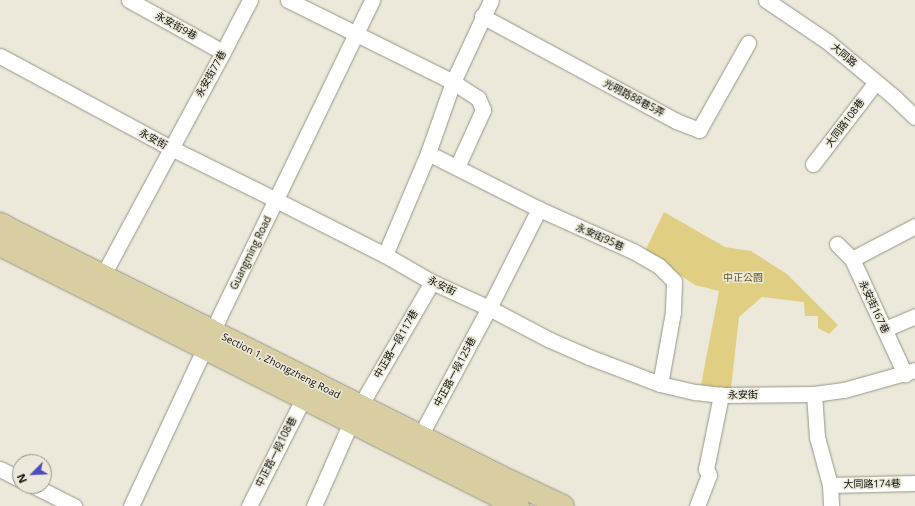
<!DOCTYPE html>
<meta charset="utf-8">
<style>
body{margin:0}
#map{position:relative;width:915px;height:506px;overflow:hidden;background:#ede9da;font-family:"Open Sans","Noto Sans TC",sans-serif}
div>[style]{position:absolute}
.green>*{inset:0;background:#e0cf82}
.roads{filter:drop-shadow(0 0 1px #989587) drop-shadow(0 0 1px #989587)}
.minor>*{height:15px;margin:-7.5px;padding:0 7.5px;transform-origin:7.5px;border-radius:7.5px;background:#fff}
.primary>*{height:22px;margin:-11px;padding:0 11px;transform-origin:11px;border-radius:11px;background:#d8cea2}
span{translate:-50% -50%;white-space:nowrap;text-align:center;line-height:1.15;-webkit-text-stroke:3px #ede9da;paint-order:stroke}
.street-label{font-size:10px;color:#0d0c07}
.park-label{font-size:10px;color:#63561b}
.north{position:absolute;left:12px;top:454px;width:40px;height:40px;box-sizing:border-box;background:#ede9da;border:1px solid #939186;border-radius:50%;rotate:246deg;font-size:11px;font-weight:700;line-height:16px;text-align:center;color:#0d0c07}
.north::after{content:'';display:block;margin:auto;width:14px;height:18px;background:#4b4cc2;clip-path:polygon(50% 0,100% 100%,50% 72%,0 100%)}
</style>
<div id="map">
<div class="green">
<div style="clip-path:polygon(664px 212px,725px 247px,751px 251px,787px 274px,838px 325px,829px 334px,818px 328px,818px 316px,805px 316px,804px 302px,762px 297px,739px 317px,731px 389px,701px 385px,719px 291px,695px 285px,645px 251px)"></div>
</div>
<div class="roads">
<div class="minor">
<div style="left:129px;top:0;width:107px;rotate:29deg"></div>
<div style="left:288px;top:0;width:184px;rotate:26.4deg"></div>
<div style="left:453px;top:82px;width:30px;rotate:33deg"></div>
<div style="left:478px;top:98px;width:13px;rotate:67deg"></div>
<div style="left:483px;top:110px;width:63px;rotate:114.5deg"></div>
<div style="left:766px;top:0;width:75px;rotate:34.1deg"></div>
<div style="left:828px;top:42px;width:86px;rotate:39.8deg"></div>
<div style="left:894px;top:97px;width:29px;rotate:44deg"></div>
<div style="left:482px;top:16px;width:221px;rotate:28.4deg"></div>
<div style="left:676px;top:121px;width:25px;rotate:21deg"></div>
<div style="left:699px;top:130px;width:100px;rotate:-60.6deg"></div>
<div style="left:0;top:56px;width:194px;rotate:28.3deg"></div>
<div style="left:171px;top:148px;width:117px;rotate:26.3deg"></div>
<div style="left:276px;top:200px;width:122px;rotate:26.8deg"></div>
<div style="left:385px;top:255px;width:54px;rotate:29.9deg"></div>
<div style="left:432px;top:282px;width:63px;rotate:24.5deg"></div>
<div style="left:489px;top:308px;width:69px;rotate:27.7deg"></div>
<div style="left:550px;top:340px;width:43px;rotate:23.6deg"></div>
<div style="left:589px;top:357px;width:76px;rotate:20.8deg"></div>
<div style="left:660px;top:384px;width:37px;rotate:13deg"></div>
<div style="left:696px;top:392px;width:25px;rotate:7deg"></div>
<div style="left:721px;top:395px;width:93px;rotate:-0.6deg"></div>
<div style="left:814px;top:394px;width:30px;rotate:-8deg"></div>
<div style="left:844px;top:390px;width:74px;rotate:-15.7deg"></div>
<div style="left:428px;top:153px;width:124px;rotate:26.8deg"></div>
<div style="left:539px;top:209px;width:103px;rotate:24.1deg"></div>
<div style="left:633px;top:251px;width:30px;rotate:30deg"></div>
<div style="left:659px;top:266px;width:21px;rotate:45deg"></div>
<div style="left:674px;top:281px;width:31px;rotate:92deg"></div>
<div style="left:673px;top:312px;width:73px;rotate:100.2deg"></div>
<div style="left:813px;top:164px;width:103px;rotate:-52.5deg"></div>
<div style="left:837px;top:244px;width:21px;rotate:45deg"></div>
<div style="left:852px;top:259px;width:127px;rotate:65.3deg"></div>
<div style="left:385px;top:255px;width:111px;rotate:-67.1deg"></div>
<div style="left:428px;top:153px;width:75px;rotate:-70.6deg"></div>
<div style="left:453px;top:82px;width:90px;rotate:-65.1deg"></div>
<div style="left:852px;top:259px;width:71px;rotate:-27.6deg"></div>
<div style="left:103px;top:275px;width:253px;rotate:-61.7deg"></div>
<div style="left:223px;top:52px;width:59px;rotate:-62.6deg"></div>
<div style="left:885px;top:329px;width:33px;rotate:-23deg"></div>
<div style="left:814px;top:394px;width:43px;rotate:86deg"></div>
<div style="left:817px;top:437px;width:50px;rotate:74.8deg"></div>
<div style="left:830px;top:485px;width:21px;rotate:87deg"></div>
<div style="left:360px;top:406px;width:143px;rotate:-59.9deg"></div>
<div style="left:420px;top:436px;width:145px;rotate:-61.7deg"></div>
<div style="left:489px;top:308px;width:111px;rotate:-63.2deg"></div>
<div style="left:0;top:469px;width:22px;rotate:27deg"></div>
<div style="left:830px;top:485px;width:85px;rotate:-1.3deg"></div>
<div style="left:34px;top:486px;width:45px;rotate:26.6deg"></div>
<div style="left:131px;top:506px;width:208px;rotate:-65deg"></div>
<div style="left:219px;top:317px;width:352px;rotate:-64.2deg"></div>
<div style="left:249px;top:506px;width:120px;rotate:-63.2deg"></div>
<div style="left:314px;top:506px;width:92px;rotate:-66.2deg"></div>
<div style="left:697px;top:506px;width:33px;rotate:-69deg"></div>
<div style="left:709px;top:475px;width:7px;rotate:-117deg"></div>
<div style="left:706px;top:469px;width:76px;rotate:-78.5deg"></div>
</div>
<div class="primary">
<div style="left:0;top:224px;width:561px;rotate:26.79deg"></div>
<div style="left:501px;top:477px;width:68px;rotate:25.1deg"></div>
<div style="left:0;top:245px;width:580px;rotate:26.74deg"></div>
</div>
</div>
<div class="street-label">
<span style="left:176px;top:26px;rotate:29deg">永安街9巷</span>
<span style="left:844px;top:55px;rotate:40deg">大同路</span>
<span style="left:211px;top:74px;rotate:-61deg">永安街77巷</span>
<span style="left:634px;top:98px;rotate:28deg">光明路88巷5弄</span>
<span style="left:845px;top:123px;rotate:-53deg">大同路108巷</span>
<span style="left:153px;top:139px;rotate:28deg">永安街</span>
<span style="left:600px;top:237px;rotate:24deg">永安街95巷</span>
<span style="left:251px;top:253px;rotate:-64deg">Guangming Road</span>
<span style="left:442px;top:286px;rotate:26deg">永安街</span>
<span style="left:874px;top:307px;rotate:65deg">永安街167巷</span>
<span style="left:396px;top:344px;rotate:-60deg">中正路一段117巷</span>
<span style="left:281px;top:366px;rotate:27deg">Section 1, Zhongzheng Road</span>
<span style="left:455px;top:372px;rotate:-62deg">中正路一段125巷</span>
<span style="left:743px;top:395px;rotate:-1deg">永安街</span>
<span style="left:276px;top:452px;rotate:-63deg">中正路一段108巷</span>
<span style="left:872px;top:484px;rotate:-1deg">大同路174巷</span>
</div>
<div class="park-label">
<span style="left:743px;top:278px">中正公園</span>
</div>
<div class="north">N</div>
</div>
